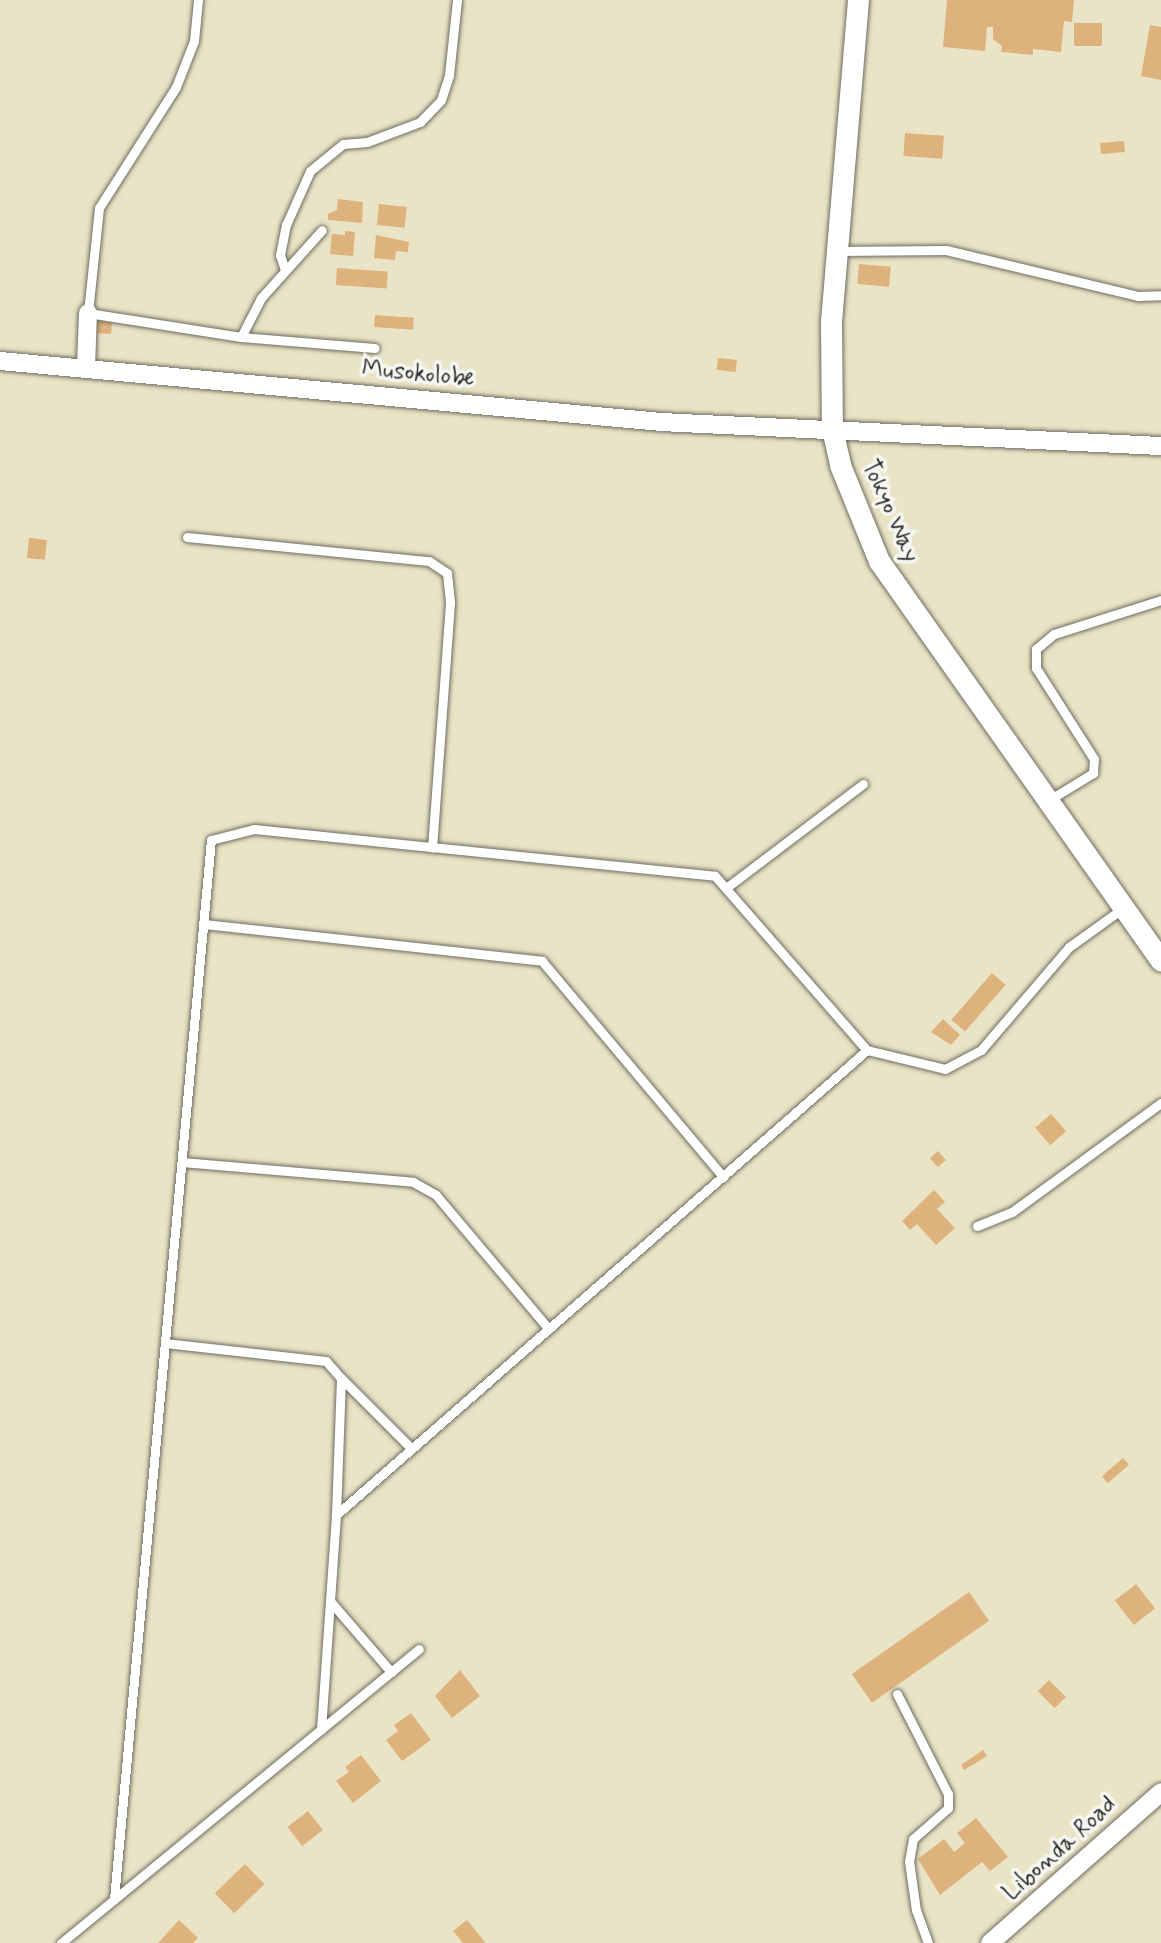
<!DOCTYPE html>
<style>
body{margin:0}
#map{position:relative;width:1161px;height:1943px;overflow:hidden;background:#eae4c6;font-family:Mynerve,sans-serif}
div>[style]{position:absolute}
.building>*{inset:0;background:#deb27d;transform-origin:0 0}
.roads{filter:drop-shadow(0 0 2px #6e6c61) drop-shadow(0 0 2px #6e6c61)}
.service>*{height:9px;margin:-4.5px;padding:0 4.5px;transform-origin:4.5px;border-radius:4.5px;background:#fff}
.minor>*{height:18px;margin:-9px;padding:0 9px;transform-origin:9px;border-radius:9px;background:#fff}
.tertiary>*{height:21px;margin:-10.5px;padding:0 10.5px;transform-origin:10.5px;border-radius:10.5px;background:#fff}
span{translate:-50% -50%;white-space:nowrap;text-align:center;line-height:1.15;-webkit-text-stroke:7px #f6f6f2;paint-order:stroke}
.street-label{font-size:24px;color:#2b2b2b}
</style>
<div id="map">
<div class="building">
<div style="clip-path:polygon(947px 0,1074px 0,1072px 22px,1064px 21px,1061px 52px,1033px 49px,1033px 55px,1001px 52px,1002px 46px,993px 39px,993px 27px,987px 27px,985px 51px,943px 47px)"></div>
<div style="left:1074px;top:23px;width:28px;height:23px"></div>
<div style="clip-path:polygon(1150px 25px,1161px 27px,1161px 80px,1141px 76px)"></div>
<div style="left:905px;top:133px;width:39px;height:23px;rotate:4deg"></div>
<div style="left:1124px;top:141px;width:11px;height:24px;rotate:85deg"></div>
<div style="clip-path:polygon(338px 199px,363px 202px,362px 223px,328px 220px,328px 214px,337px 210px)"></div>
<div style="left:379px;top:204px;width:28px;height:21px;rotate:6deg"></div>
<div style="clip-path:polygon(345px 231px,355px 232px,353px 256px,330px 254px,332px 234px,345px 235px)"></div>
<div style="clip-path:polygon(376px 235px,409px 242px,408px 252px,396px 251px,395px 260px,374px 258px)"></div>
<div style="left:859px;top:264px;width:32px;height:20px;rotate:5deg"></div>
<div style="left:337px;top:268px;width:51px;height:17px;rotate:4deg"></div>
<div style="left:375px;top:315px;width:39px;height:12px;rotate:4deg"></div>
<div style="left:96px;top:321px;width:16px;height:12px;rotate:4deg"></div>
<div style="left:718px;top:358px;width:19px;height:12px;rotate:6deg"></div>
<div style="left:29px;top:538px;width:18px;height:20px;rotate:6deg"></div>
<div style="left:992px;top:973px;width:18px;height:62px;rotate:41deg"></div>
<div style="clip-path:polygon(943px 1019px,960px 1035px,951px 1045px,931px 1032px)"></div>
<div style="left:1051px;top:1114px;width:23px;height:21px;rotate:49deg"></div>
<div style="left:938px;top:1151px;width:12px;height:11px;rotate:48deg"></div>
<div style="clip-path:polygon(934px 1190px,945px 1202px,937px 1209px,955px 1228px,936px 1245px,917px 1224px,910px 1230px,902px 1221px)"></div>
<div style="left:1123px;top:1458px;width:9px;height:28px;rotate:49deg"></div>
<div style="left:1136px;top:1584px;width:31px;height:27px;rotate:52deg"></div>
<div style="left:969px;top:1592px;width:35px;height:143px;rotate:55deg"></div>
<div style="clip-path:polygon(460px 1670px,480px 1696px,452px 1718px,435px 1696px)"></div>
<div style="left:1049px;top:1680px;width:24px;height:16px;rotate:45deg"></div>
<div style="clip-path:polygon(411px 1713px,431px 1740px,402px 1761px,386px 1740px,398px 1731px,394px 1725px)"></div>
<div style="clip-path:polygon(983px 1750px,987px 1756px,964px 1770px,961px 1765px)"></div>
<div style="clip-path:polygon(361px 1755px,381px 1781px,353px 1803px,336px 1781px,349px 1772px,345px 1767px)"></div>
<div style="left:308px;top:1811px;width:24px;height:26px;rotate:52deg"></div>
<div style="clip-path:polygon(976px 1818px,1008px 1857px,990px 1871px,982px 1862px,940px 1895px,918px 1859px,944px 1839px,954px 1852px,965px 1843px,957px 1833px)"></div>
<div style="left:245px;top:1864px;width:28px;height:42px;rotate:46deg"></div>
<div style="clip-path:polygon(179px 1920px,198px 1938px,193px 1943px,158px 1943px)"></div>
<div style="clip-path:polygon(467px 1920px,485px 1942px,483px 1943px,463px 1943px,453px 1931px)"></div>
</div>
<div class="roads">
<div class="service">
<div style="left:198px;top:0;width:41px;rotate:95.6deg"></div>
<div style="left:194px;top:41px;width:49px;rotate:111.4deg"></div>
<div style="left:176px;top:87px;width:143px;rotate:122.5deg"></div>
<div style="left:99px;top:208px;width:106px;rotate:96deg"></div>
<div style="left:88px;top:313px;width:155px;rotate:8.9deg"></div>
<div style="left:241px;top:337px;width:134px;rotate:4.7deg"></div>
<div style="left:836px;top:251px;width:110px;rotate:-0.5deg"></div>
<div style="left:946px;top:250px;width:197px;rotate:13.5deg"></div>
<div style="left:1138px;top:296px;width:23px;rotate:-2deg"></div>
<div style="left:285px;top:270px;width:16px;rotate:-108deg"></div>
<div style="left:280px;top:255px;width:31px;rotate:-79deg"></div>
<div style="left:286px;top:225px;width:59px;rotate:-66deg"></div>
<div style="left:310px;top:171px;width:43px;rotate:-39.3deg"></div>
<div style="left:343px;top:144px;width:24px;rotate:-5deg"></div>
<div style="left:367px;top:142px;width:57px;rotate:-20.7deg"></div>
<div style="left:420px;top:122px;width:30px;rotate:-46deg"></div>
<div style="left:441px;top:100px;width:26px;rotate:-72deg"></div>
<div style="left:449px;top:75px;width:75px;rotate:-83.9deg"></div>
<div style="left:241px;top:337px;width:44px;rotate:-62.9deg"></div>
<div style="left:261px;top:298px;width:91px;rotate:-48.1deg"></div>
<div style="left:187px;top:537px;width:243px;rotate:5.7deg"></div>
<div style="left:429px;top:561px;width:22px;rotate:34deg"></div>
<div style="left:447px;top:573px;width:30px;rotate:84deg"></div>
<div style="left:450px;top:603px;width:245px;rotate:94.2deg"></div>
<div style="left:1049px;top:800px;width:52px;rotate:-31.5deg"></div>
<div style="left:1093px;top:773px;width:14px;rotate:-86deg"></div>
<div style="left:1094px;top:759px;width:108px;rotate:-122.5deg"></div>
<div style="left:1036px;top:668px;width:19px;rotate:-90deg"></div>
<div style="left:1036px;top:649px;width:23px;rotate:-40deg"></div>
<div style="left:1054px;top:634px;width:112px;rotate:-17.6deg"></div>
<div style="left:726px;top:888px;width:172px;rotate:-37.2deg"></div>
<div style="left:204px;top:924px;width:340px;rotate:6.2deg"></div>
<div style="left:542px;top:961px;width:282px;rotate:50deg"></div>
<div style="left:867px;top:1050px;width:80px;rotate:13.7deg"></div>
<div style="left:945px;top:1069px;width:41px;rotate:-27.8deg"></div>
<div style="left:981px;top:1050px;width:135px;rotate:-49.5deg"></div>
<div style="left:1069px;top:947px;width:67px;rotate:-35.8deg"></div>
<div style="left:182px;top:1162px;width:232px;rotate:4.9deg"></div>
<div style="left:413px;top:1182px;width:26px;rotate:29deg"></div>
<div style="left:436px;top:1195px;width:175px;rotate:49.9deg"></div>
<div style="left:977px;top:1226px;width:38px;rotate:-22deg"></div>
<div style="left:1012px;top:1212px;width:185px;rotate:-36.2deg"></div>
<div style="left:165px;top:1343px;width:162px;rotate:6.4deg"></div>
<div style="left:326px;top:1361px;width:23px;rotate:49deg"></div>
<div style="left:341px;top:1378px;width:137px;rotate:92.1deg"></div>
<div style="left:341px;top:1378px;width:100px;rotate:45deg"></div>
<div style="left:330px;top:1601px;width:94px;rotate:49.3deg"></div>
<div style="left:897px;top:1694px;width:112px;rotate:63deg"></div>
<div style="left:948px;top:1794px;width:14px;rotate:90deg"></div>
<div style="left:948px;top:1808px;width:47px;rotate:138.5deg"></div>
<div style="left:913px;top:1839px;width:22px;rotate:100deg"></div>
<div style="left:909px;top:1861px;width:49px;rotate:81.9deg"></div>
<div style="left:916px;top:1910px;width:35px;rotate:70deg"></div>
<div style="left:114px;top:1899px;width:1063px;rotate:-84.77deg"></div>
<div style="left:211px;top:840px;width:44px;rotate:-14.3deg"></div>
<div style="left:254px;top:829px;width:463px;rotate:5.8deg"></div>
<div style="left:715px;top:876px;width:231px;rotate:48.9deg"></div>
<div style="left:867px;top:1050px;width:706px;rotate:138.79deg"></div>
<div style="left:336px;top:1515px;width:215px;rotate:94deg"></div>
<div style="left:61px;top:1943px;width:463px;rotate:-39.4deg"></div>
</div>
<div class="minor">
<div style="left:0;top:361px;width:664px;rotate:5.27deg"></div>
<div style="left:661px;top:422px;width:501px;rotate:2.75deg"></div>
<div style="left:86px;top:367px;width:54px;rotate:-87.9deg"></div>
<div style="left:990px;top:1943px;width:228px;rotate:-41.4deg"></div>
</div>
<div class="tertiary">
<div style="left:858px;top:0;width:323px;rotate:94.8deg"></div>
<div style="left:831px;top:322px;width:107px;rotate:89.5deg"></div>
<div style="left:832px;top:429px;width:37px;rotate:77deg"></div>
<div style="left:840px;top:465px;width:104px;rotate:67.9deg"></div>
<div style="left:879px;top:561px;width:489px;rotate:54.8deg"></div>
</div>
</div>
<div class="street-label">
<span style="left:418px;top:374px;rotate:5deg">Musokolobe</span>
<span style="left:890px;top:511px;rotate:66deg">Tokyo Way</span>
<span style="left:1060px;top:1849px;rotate:-42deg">Libonda Road</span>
</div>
</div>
